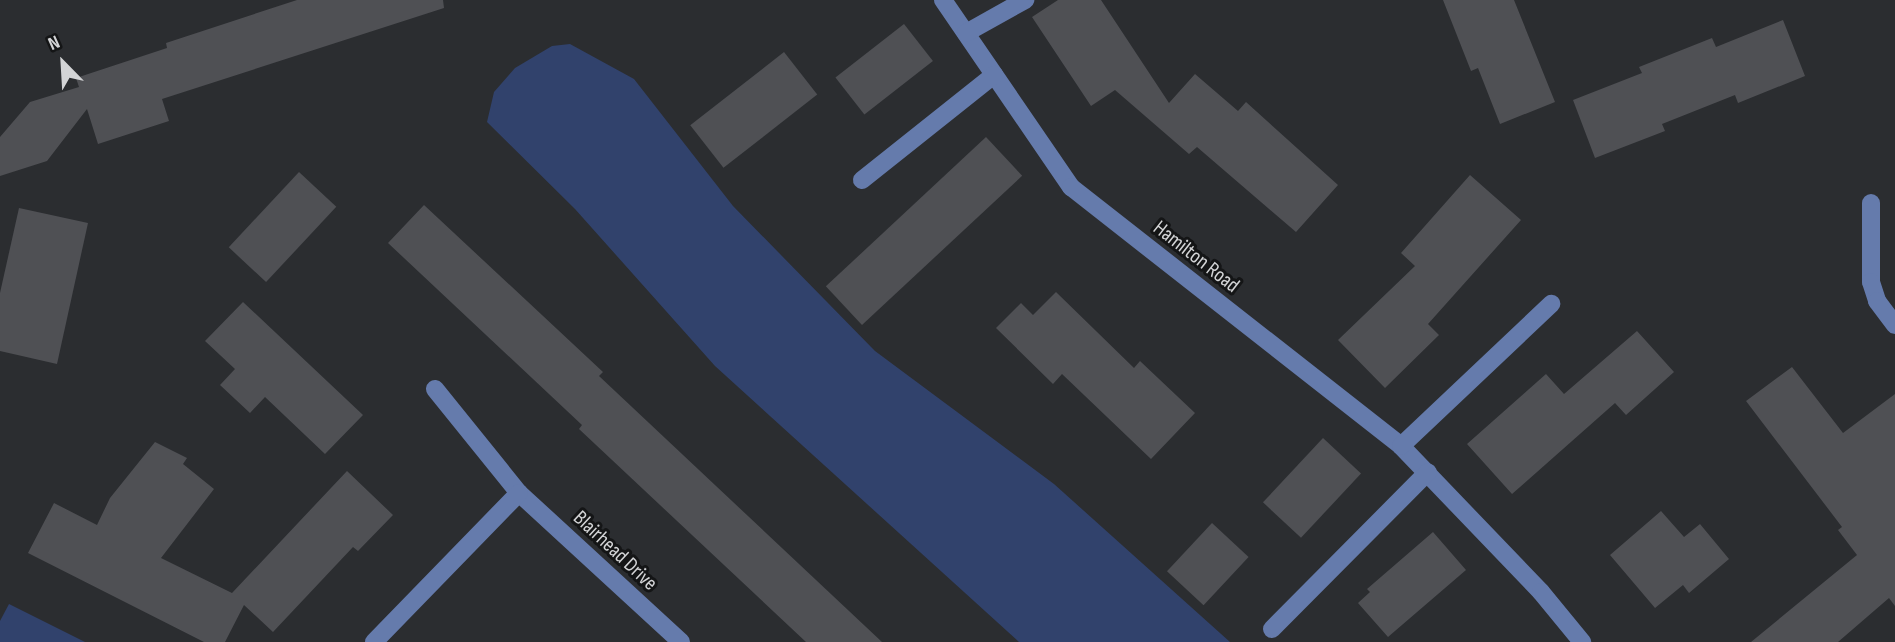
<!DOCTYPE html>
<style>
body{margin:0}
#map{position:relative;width:1895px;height:642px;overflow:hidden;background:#2b2d30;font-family:"Sofia Sans Condensed",sans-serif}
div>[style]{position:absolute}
.green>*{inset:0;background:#31426c}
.building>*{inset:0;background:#4f5054;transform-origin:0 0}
.minor>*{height:18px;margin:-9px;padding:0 9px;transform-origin:9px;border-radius:9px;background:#657bac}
span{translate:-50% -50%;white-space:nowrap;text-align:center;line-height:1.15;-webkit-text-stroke:6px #141516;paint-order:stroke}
.street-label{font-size:21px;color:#d3d4d6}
.north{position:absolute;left:28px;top:28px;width:70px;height:70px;-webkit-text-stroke:5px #141516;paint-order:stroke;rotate:336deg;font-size:19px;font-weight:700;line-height:28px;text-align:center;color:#d3d4d6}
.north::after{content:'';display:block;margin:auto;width:24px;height:32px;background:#d3d4d6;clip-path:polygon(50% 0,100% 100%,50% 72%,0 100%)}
</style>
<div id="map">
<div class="green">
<div style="clip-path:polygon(570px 44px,634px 79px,733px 206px,875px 351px,1054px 484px,1230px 642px,1019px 642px,715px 366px,575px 209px,487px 122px,494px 92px,515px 68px,552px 46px)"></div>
<div style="clip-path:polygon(9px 604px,85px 642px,0 642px,0 621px)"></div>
</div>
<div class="building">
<div style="clip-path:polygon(297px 0,443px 0,444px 8px,162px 99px,169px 121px,98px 144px,87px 109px,47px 161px,0 176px,0 137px,30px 102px,79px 87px,76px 78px,167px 48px,166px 43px)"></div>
<div style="clip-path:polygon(1058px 0,1101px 0,1169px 103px,1195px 74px,1238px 111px,1246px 102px,1338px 185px,1296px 232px,1197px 147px,1189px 154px,1115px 90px,1091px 106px,1032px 17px)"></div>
<div style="clip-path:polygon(1443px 0,1514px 0,1555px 102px,1500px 124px,1478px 68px,1471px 71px)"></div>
<div style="clip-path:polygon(1783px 20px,1805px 76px,1738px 103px,1735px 95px,1662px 124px,1665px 131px,1595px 158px,1573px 100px,1642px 73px,1639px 67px,1712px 38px,1716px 47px)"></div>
<div style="left:904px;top:24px;width:47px;height:87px;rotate:52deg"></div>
<div style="left:784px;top:52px;width:54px;height:119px;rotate:52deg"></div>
<div style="left:986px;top:137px;width:53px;height:219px;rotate:47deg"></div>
<div style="left:299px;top:172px;width:51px;height:103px;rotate:43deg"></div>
<div style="clip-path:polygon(1470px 175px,1521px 220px,1428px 324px,1439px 335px,1385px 388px,1338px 340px,1415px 266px,1401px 253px)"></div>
<div style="clip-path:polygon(424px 205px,603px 372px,599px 376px,882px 642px,806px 642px,579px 429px,582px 425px,388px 243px)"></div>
<div style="clip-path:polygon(19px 208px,88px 223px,57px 364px,0 351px,0 293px)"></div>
<div style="clip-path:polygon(1056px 292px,1134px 368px,1140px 361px,1195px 413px,1151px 459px,1062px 374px,1053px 384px,996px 328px,1021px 303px,1033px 315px)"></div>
<div style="clip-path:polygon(243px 302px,363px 415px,325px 454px,265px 397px,250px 413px,220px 385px,235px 369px,205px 341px)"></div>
<div style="clip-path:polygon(1637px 331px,1674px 372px,1626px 415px,1615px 403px,1512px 494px,1467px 444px,1546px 374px,1564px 394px)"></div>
<div style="clip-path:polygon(1792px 367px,1843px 433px,1895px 394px,1895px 606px,1889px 598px,1838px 642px,1751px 642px,1857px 555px,1838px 530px,1842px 527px,1746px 401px)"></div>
<div style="left:1323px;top:438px;width:52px;height:88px;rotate:43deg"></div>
<div style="clip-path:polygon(155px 442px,187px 458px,183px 464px,214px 489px,161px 558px,232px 593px,347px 471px,393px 515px,358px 551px,353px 547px,273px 632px,244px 605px,225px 642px,204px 642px,28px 553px,54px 503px,97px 525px,110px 498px)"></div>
<div style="clip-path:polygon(1661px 511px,1684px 537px,1700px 524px,1729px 559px,1689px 593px,1683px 585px,1655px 608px,1610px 555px)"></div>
<div style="left:1212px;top:523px;width:50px;height:66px;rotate:43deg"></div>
<div style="clip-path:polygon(1433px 532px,1466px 570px,1388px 637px,1358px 603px,1370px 592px,1367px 589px)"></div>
</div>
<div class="minor">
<div style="left:943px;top:0;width:227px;rotate:55.6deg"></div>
<div style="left:1071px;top:187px;width:420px;rotate:38.1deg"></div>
<div style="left:1401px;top:446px;width:202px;rotate:46.2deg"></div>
<div style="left:1541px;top:592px;width:65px;rotate:50.6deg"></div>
<div style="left:966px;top:33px;width:68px;rotate:-29.2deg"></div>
<div style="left:862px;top:180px;width:169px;rotate:-38.5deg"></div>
<div style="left:1871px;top:203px;width:79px;rotate:90deg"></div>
<div style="left:1871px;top:282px;width:20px;rotate:72deg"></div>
<div style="left:1877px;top:301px;width:30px;rotate:53deg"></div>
<div style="left:435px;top:389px;width:134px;rotate:51.1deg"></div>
<div style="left:519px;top:493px;width:220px;rotate:42.6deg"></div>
<div style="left:1401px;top:446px;width:207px;rotate:-43.4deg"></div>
<div style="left:1272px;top:629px;width:221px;rotate:-45.2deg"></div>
<div style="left:374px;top:642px;width:208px;rotate:-45.8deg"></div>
</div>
<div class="street-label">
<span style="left:1196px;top:257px;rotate:38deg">Hamilton Road</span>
<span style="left:615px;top:551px;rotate:43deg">Blairhead Drive</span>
</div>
<div class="north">N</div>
</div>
